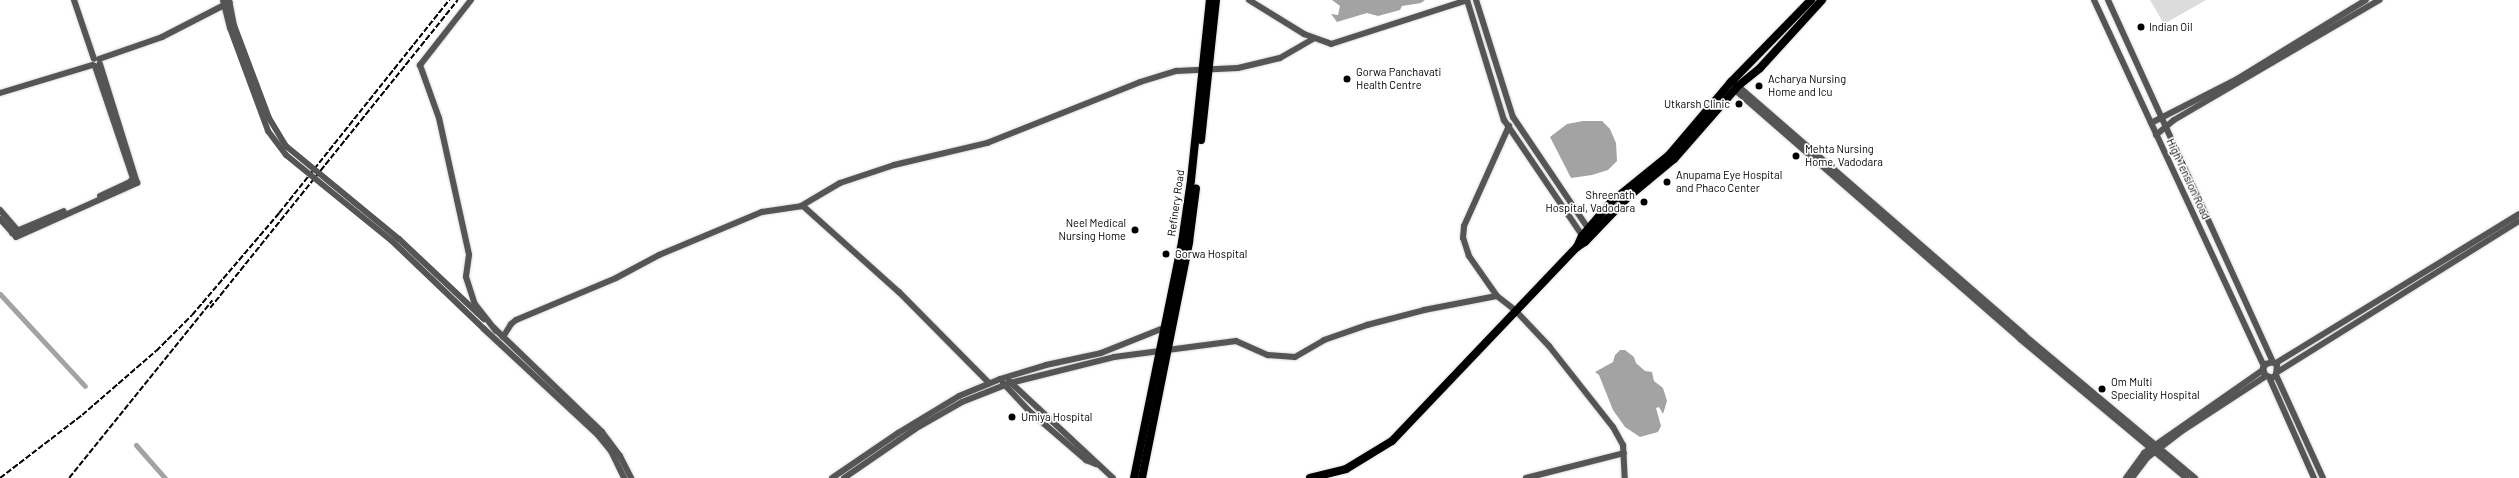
<!DOCTYPE html>
<style>
body{margin:0}
#map{position:relative;width:2519px;height:478px;overflow:hidden;background:#fff;font-family:Barlow,sans-serif}
div>[style]{position:absolute}
.green>*{inset:0;background:#dcdcdc}
.water>*{inset:0;background:#a3a3a3}
.canal>*{height:5px;margin:-2.5px;padding:0 2.5px;transform-origin:2.5px;border-radius:2.5px;background:#a3a3a3}
.roads{filter:drop-shadow(0 0 1px #dbdbdb) drop-shadow(0 0 1px #dbdbdb)}
.minor>*{height:6px;margin:-3px;padding:0 3px;transform-origin:3px;border-radius:3px;background:#555}
.major>*{height:8px;margin:-4px;padding:0 4px;transform-origin:4px;border-radius:4px;background:#000}
.rail>*{height:1.5px;margin-top:-0.75px;transform-origin:0;background:repeating-linear-gradient(90deg,#000 0 6px,transparent 0 8px)}
.minor-bridge>*{height:6px;margin:-3px;padding:0 3px;transform-origin:3px;border-radius:3px;background:#555}
.dots>*{width:11px;height:11px;translate:-50% -50%;box-sizing:border-box;border:2px solid #fff;border-radius:50%}
span{translate:-50% -50%;white-space:nowrap;text-align:center;line-height:1.15;-webkit-text-stroke:3.5px #fff;paint-order:stroke}
.poi-label{font-size:11px;color:#000}
.left{translate:0 -50%;text-align:left}
.right{translate:-100% -50%;text-align:right}
.street-label{font-size:11px;color:#000}
</style>
<div id="map">
<div class="green">
<div style="clip-path:polygon(2150px 0,2206px 0,2164px 24px)"></div>
</div>
<div class="water">
<div style="clip-path:polygon(1332px 0,1425px 0,1421px 3px,1402px 6px,1400px 10px,1378px 16px,1367px 13px,1337px 22px,1331px 14px,1338px 15px,1340px 6px)"></div>
<div style="clip-path:polygon(1583px 121px,1602px 121px,1610px 129px,1616px 143px,1617px 161px,1608px 170px,1592px 175px,1571px 178px,1550px 137px,1567px 124px)"></div>
<div style="clip-path:polygon(1620px 350px,1625px 350px,1634px 357px,1636px 363px,1645px 371px,1652px 372px,1654px 381px,1663px 388px,1667px 401px,1663px 414px,1659px 407px,1656px 408px,1661px 426px,1658px 432px,1640px 437px,1625px 427px,1613px 410px,1599px 375px,1595px 372px,1613px 362px,1615px 355px)"></div>
</div>
<div class="canal">
<div style="left:0;top:294px;width:125px;rotate:47.3deg"></div>
<div style="left:136px;top:445px;width:44px;rotate:48.7deg"></div>
</div>
<div class="roads">
<div class="minor">
<div style="left:74px;top:0;width:62px;rotate:71.3deg"></div>
<div style="left:223px;top:0;width:29px;rotate:76deg"></div>
<div style="left:229px;top:0;width:25px;rotate:79deg"></div>
<div style="left:471px;top:0;width:83px;rotate:128.1deg"></div>
<div style="left:420px;top:65px;width:56px;rotate:70.3deg"></div>
<div style="left:439px;top:118px;width:140px;rotate:77.6deg"></div>
<div style="left:469px;top:255px;width:22px;rotate:98deg"></div>
<div style="left:466px;top:277px;width:28px;rotate:72deg"></div>
<div style="left:475px;top:304px;width:34px;rotate:52deg"></div>
<div style="left:1249px;top:0;width:65px;rotate:31.7deg"></div>
<div style="left:1304px;top:34px;width:29px;rotate:20deg"></div>
<div style="left:1331px;top:44px;width:143px;rotate:-17.9deg"></div>
<div style="left:1467px;top:0;width:126px;rotate:72.9deg"></div>
<div style="left:1504px;top:120px;width:143px;rotate:55.9deg"></div>
<div style="left:1476px;top:0;width:123px;rotate:72.5deg"></div>
<div style="left:1513px;top:117px;width:138px;rotate:56deg"></div>
<div style="left:2094px;top:0;width:404px;rotate:65.1deg"></div>
<div style="left:2108px;top:0;width:398px;rotate:65.5deg"></div>
<div style="left:99px;top:59px;width:67px;rotate:-19.2deg"></div>
<div style="left:162px;top:37px;width:76px;rotate:-27.2deg"></div>
<div style="left:95px;top:66px;width:118px;rotate:71.3deg"></div>
<div style="left:133px;top:178px;width:5px;rotate:127deg"></div>
<div style="left:130px;top:182px;width:33px;rotate:155deg"></div>
<div style="left:1738px;top:86px;width:379px;rotate:41deg"></div>
<div style="left:2024px;top:335px;width:223px;rotate:39.9deg"></div>
<div style="left:1735px;top:90px;width:378px;rotate:41.1deg"></div>
<div style="left:2020px;top:339px;width:217px;rotate:39.9deg"></div>
<div style="left:0;top:93px;width:97px;rotate:-16.8deg"></div>
<div style="left:2151px;top:123px;width:97px;rotate:-27.1deg"></div>
<div style="left:2237px;top:79px;width:151px;rotate:-31.5deg"></div>
<div style="left:2156px;top:135px;width:23px;rotate:-40deg"></div>
<div style="left:2174px;top:120px;width:238px;rotate:-30.3deg"></div>
<div style="left:801px;top:206px;width:45px;rotate:-30.5deg"></div>
<div style="left:840px;top:183px;width:57px;rotate:-18.4deg"></div>
<div style="left:894px;top:165px;width:96px;rotate:-13.3deg"></div>
<div style="left:987px;top:143px;width:165px;rotate:-21.7deg"></div>
<div style="left:1140px;top:82px;width:38px;rotate:-17deg"></div>
<div style="left:1176px;top:71px;width:62px;rotate:-2.8deg"></div>
<div style="left:1238px;top:68px;width:43px;rotate:-13.4deg"></div>
<div style="left:1280px;top:58px;width:39px;rotate:-30deg"></div>
<div style="left:0;top:210px;width:30px;rotate:49deg"></div>
<div style="left:0;top:219px;width:24px;rotate:48deg"></div>
<div style="left:16px;top:237px;width:133px;rotate:-24.1deg"></div>
<div style="left:137px;top:183px;width:125px;rotate:-107.3deg"></div>
<div style="left:12px;top:233px;width:56px;rotate:-22.9deg"></div>
<div style="left:1497px;top:296px;width:49px;rotate:-125deg"></div>
<div style="left:1469px;top:256px;width:19px;rotate:-108deg"></div>
<div style="left:1463px;top:238px;width:12px;rotate:-85deg"></div>
<div style="left:1464px;top:226px;width:110px;rotate:-65.8deg"></div>
<div style="left:494px;top:328px;width:150px;rotate:43.9deg"></div>
<div style="left:602px;top:432px;width:30px;rotate:53deg"></div>
<div style="left:620px;top:456px;width:25px;rotate:63deg"></div>
<div style="left:484px;top:329px;width:156px;rotate:42.9deg"></div>
<div style="left:598px;top:435px;width:21px;rotate:51deg"></div>
<div style="left:611px;top:451px;width:30px;rotate:64deg"></div>
<div style="left:503px;top:337px;width:15px;rotate:-58deg"></div>
<div style="left:511px;top:324px;width:6px;rotate:-39deg"></div>
<div style="left:516px;top:320px;width:108px;rotate:-22.8deg"></div>
<div style="left:616px;top:278px;width:49px;rotate:-28.1deg"></div>
<div style="left:659px;top:255px;width:112px;rotate:-22.7deg"></div>
<div style="left:762px;top:212px;width:41px;rotate:-8.3deg"></div>
<div style="left:803px;top:206px;width:129px;rotate:41.9deg"></div>
<div style="left:899px;top:292px;width:128px;rotate:45.3deg"></div>
<div style="left:2276px;top:363px;width:285px;rotate:-31.5deg"></div>
<div style="left:2279px;top:371px;width:283px;rotate:-32deg"></div>
<div style="left:2276px;top:375px;width:5px;rotate:143deg"></div>
<div style="left:2272px;top:378px;width:8px;rotate:-157deg"></div>
<div style="left:2265px;top:375px;width:7px;rotate:-106deg"></div>
<div style="left:2263px;top:368px;width:5px;rotate:-53deg"></div>
<div style="left:2266px;top:364px;width:7px;rotate:-16deg"></div>
<div style="left:2273px;top:362px;width:5px;rotate:37deg"></div>
<div style="left:2277px;top:365px;width:10px;rotate:96deg"></div>
<div style="left:2276px;top:375px;width:113px;rotate:65.5deg"></div>
<div style="left:2269px;top:377px;width:111px;rotate:66deg"></div>
<div style="left:1009px;top:381px;width:142px;rotate:43deg"></div>
<div style="left:1003px;top:383px;width:37px;rotate:47deg"></div>
<div style="left:1028px;top:410px;width:77px;rotate:40.8deg"></div>
<div style="left:1086px;top:460px;width:11px;rotate:22deg"></div>
<div style="left:832px;top:478px;width:80px;rotate:-34.3deg"></div>
<div style="left:898px;top:433px;width:71px;rotate:-31.2deg"></div>
<div style="left:959px;top:396px;width:44px;rotate:-22.5deg"></div>
<div style="left:1000px;top:379px;width:48px;rotate:-16.9deg"></div>
<div style="left:1046px;top:365px;width:56px;rotate:-12.3deg"></div>
<div style="left:1101px;top:353px;width:70px;rotate:-21.8deg"></div>
<div style="left:844px;top:478px;width:86px;rotate:-34.6deg"></div>
<div style="left:915px;top:429px;width:54px;rotate:-29.9deg"></div>
<div style="left:962px;top:402px;width:52px;rotate:-21.6deg"></div>
<div style="left:1010px;top:383px;width:107px;rotate:-14deg"></div>
<div style="left:1114px;top:357px;width:123px;rotate:-7.5deg"></div>
<div style="left:1236px;top:341px;width:35px;rotate:24deg"></div>
<div style="left:1268px;top:355px;width:27px;rotate:4deg"></div>
<div style="left:1295px;top:357px;width:34px;rotate:-30deg"></div>
<div style="left:1324px;top:340px;width:46px;rotate:-19.2deg"></div>
<div style="left:1367px;top:325px;width:59px;rotate:-14.7deg"></div>
<div style="left:1424px;top:310px;width:74px;rotate:-10.9deg"></div>
<div style="left:1497px;top:296px;width:23px;rotate:38deg"></div>
<div style="left:1515px;top:310px;width:50px;rotate:46.6deg"></div>
<div style="left:1549px;top:346px;width:103px;rotate:51.7deg"></div>
<div style="left:1613px;top:427px;width:21px;rotate:61deg"></div>
<div style="left:1623px;top:445px;width:33px;rotate:87deg"></div>
<div style="left:1526px;top:478px;width:101px;rotate:-14.3deg"></div>
<div style="left:2126px;top:478px;width:31px;rotate:-54deg"></div>
<div style="left:2144px;top:453px;width:145px;rotate:-34.9deg"></div>
<div style="left:2132px;top:478px;width:26px;rotate:-53deg"></div>
<div style="left:2148px;top:457px;width:43px;rotate:-37.4deg"></div>
<div style="left:2182px;top:431px;width:100px;rotate:-33.2deg"></div>
</div>
<div class="major">
<div style="left:1201px;top:140px;width:141px;rotate:-83.9deg"></div>
<div style="left:1577px;top:247px;width:12px;rotate:-66deg"></div>
<div style="left:1582px;top:236px;width:45px;rotate:-49.5deg"></div>
<div style="left:1611px;top:202px;width:75px;rotate:-39deg"></div>
<div style="left:1669px;top:155px;width:96px;rotate:-49.7deg"></div>
<div style="left:1731px;top:82px;width:115px;rotate:-45.7deg"></div>
<div style="left:1134px;top:478px;width:241px;rotate:-78.5deg"></div>
<div style="left:1182px;top:242px;width:63px;rotate:-81.7deg"></div>
<div style="left:1191px;top:180px;width:181px;rotate:-84deg"></div>
<div style="left:1142px;top:478px;width:241px;rotate:-78.7deg"></div>
<div style="left:1189px;top:242px;width:54px;rotate:-82.6deg"></div>
<div style="left:1310px;top:478px;width:37px;rotate:-14deg"></div>
<div style="left:1346px;top:469px;width:54px;rotate:-31.3deg"></div>
<div style="left:1392px;top:441px;width:268px;rotate:-46.4deg"></div>
<div style="left:1577px;top:247px;width:9px;rotate:-32deg"></div>
<div style="left:1585px;top:242px;width:61px;rotate:-46.3deg"></div>
<div style="left:1627px;top:198px;width:61px;rotate:-39.7deg"></div>
<div style="left:1674px;top:159px;width:97px;rotate:-48.8deg"></div>
<div style="left:1738px;top:86px;width:28px;rotate:-39deg"></div>
<div style="left:1760px;top:68px;width:92px;rotate:-47.6deg"></div>
</div>
</div>
<div class="rail">
<div style="left:210px;top:308px;width:395px;rotate:-51.2deg"></div>
<div style="left:0;top:478px;width:103px;rotate:-37.5deg"></div>
<div style="left:82px;top:415px;width:98px;rotate:-40.9deg"></div>
<div style="left:156px;top:351px;width:51px;rotate:-45deg"></div>
<div style="left:192px;top:315px;width:134px;rotate:-49.5deg"></div>
<div style="left:279px;top:213px;width:273px;rotate:-51.4deg"></div>
<div style="left:69px;top:478px;width:228px;rotate:-51.1deg"></div>
</div>
<div class="minor-bridge">
<div style="left:234px;top:25px;width:99px;rotate:69.4deg"></div>
<div style="left:269px;top:118px;width:33px;rotate:59deg"></div>
<div style="left:286px;top:146px;width:146px;rotate:39.5deg"></div>
<div style="left:399px;top:239px;width:117px;rotate:43.3deg"></div>
<div style="left:230px;top:28px;width:110px;rotate:69.7deg"></div>
<div style="left:268px;top:131px;width:30px;rotate:53deg"></div>
<div style="left:286px;top:155px;width:136px;rotate:39.1deg"></div>
<div style="left:392px;top:241px;width:127px;rotate:43.7deg"></div>
</div>
<div class="dots">
<div style="left:2141px;top:27px;background:#000"></div>
<div style="left:1347px;top:79px;background:#000"></div>
<div style="left:1759px;top:86px;background:#000"></div>
<div style="left:1739px;top:104px;background:#000"></div>
<div style="left:1796px;top:156px;background:#000"></div>
<div style="left:1667px;top:182px;background:#000"></div>
<div style="left:1644px;top:202px;background:#000"></div>
<div style="left:1135px;top:230px;background:#000"></div>
<div style="left:1166px;top:254px;background:#000"></div>
<div style="left:2102px;top:389px;background:#000"></div>
<div style="left:1012px;top:417px;background:#000"></div>
</div>
<div class="poi-label">
<span class="left" style="left:2149px;top:27px">Indian Oil</span>
<span class="left" style="left:1356px;top:79px">Gorwa Panchavati<br>Health Centre</span>
<span class="left" style="left:1768px;top:86px">Acharya Nursing<br>Home and Icu</span>
<span class="right" style="left:1730px;top:104px">Utkarsh Clinic</span>
<span class="left" style="left:1805px;top:156px">Mehta Nursing<br>Home, Vadodara</span>
<span class="left" style="left:1676px;top:182px">Anupama Eye Hospital<br>and Phaco Center</span>
<span class="right" style="left:1635px;top:202px">Shreenath<br>Hospital, Vadodara</span>
<span class="right" style="left:1126px;top:230px">Neel Medical<br>Nursing Home</span>
<span class="left" style="left:1175px;top:254px">Gorwa Hospital</span>
<span class="left" style="left:2111px;top:389px">Om Multi<br>Speciality Hospital</span>
<span class="left" style="left:1021px;top:417px">Umiya Hospital</span>
</div>
<div class="street-label">
<span style="left:2188px;top:179px;rotate:65deg">High Tension Road</span>
<span style="left:1176px;top:203px;rotate:-82deg">Refinery Road</span>
</div>
</div>
